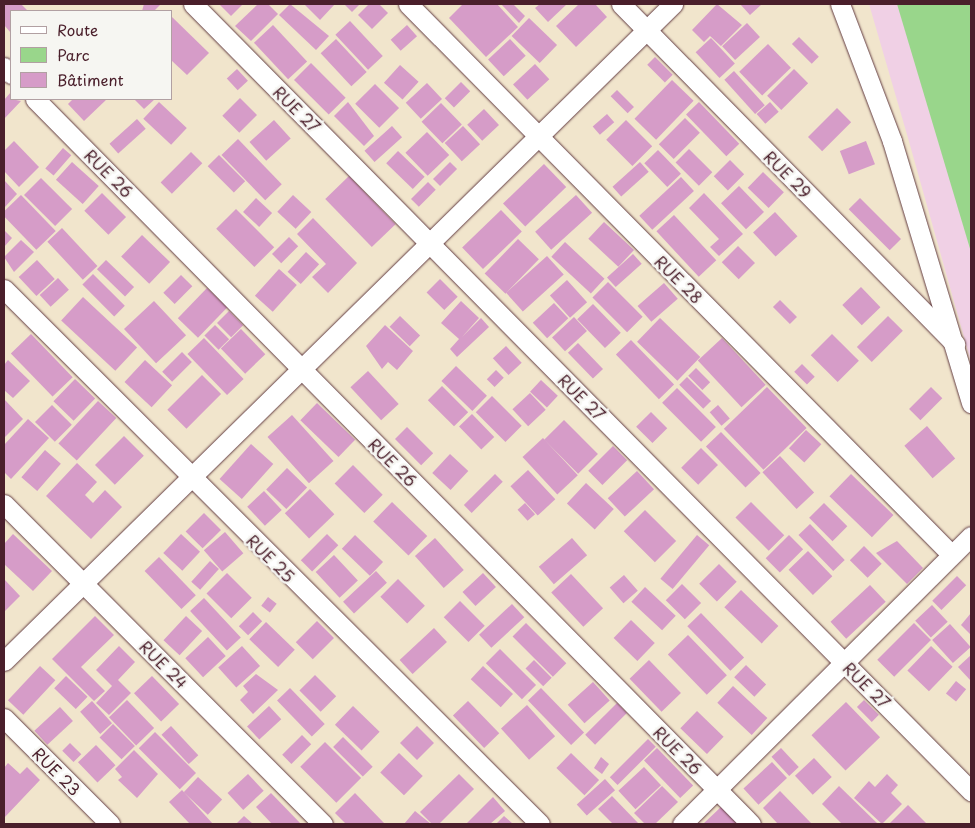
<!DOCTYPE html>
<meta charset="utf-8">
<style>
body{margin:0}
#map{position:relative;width:975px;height:828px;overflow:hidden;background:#f1e5cc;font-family:"Playpen Sans",sans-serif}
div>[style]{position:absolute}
.built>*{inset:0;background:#f0d0e5}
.green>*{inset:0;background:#99d68b}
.building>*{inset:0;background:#d69cc8;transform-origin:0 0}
.roads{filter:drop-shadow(0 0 1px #633d43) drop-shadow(0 0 1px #633d43)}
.street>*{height:19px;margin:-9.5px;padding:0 9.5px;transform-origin:9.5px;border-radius:9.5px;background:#fff}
span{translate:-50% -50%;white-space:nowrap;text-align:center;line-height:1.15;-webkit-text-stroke:5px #f6f6f2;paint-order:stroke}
.street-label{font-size:16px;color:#4a1f2b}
.frame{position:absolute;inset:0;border:5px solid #4a1f2b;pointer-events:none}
.legend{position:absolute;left:10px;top:10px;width:162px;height:90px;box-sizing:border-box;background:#f6f6f2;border:1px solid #b1a0a2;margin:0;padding:6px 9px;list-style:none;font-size:15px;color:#4a1f2b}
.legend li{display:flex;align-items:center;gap:10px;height:25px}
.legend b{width:25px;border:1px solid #b1a0a2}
</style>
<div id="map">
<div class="built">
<div style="clip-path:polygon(869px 4px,971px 4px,971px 362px,908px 138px)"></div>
</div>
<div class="green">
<div style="clip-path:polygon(897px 4px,971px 4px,971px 252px)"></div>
</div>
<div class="building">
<div style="clip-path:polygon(4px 4px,21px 4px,28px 11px,11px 11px,11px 33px,4px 25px)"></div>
<div style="clip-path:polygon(144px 4px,161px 4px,154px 11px,142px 11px)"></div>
<div style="clip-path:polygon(219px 4px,243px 4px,231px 16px)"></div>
<div style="clip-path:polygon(258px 4px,268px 4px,278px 14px,251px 41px,235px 26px)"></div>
<div style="clip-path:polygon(290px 4px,329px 36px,316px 50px,279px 15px)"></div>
<div style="clip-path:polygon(335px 4px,320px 20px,305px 5px,306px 4px)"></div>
<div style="clip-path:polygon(344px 4px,360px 4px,352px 12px)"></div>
<div style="clip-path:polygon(369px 4px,379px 4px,388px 13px,372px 29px,358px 15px)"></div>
<div style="clip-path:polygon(463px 4px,497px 4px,518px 27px,486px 57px,449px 18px)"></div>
<div style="clip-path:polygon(501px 4px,513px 4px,525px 16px,519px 23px)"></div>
<div style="clip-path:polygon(540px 4px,567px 4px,548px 22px,535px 8px)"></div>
<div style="clip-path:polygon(579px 4px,595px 4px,607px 17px,576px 47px,556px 26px)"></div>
<div style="clip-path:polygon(717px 4px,742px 25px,721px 46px,710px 36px,704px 42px,692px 30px)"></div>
<div style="clip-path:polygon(740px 4px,762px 4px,750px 15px)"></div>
<div style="clip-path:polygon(171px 16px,209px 53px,187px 75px,171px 60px)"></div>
<div style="left:529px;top:18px;width:39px;height:25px;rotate:44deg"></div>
<div style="left:350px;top:21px;width:48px;height:20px;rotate:47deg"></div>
<div style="left:747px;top:23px;width:19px;height:34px;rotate:47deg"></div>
<div style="left:273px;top:25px;width:50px;height:26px;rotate:47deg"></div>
<div style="left:407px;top:25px;width:15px;height:22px;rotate:48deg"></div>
<div style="left:799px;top:37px;width:28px;height:10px;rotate:45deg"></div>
<div style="left:711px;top:38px;width:35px;height:21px;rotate:47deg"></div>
<div style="left:336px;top:39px;width:45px;height:21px;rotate:47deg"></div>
<div style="left:510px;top:39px;width:23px;height:30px;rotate:47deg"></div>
<div style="left:768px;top:44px;width:33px;height:40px;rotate:46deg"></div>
<div style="left:655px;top:57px;width:25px;height:11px;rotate:45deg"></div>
<div style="left:311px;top:63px;width:49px;height:24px;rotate:45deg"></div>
<div style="left:535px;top:64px;width:21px;height:30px;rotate:47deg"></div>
<div style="left:400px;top:65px;width:25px;height:24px;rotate:42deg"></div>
<div style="left:237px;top:69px;width:16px;height:14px;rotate:47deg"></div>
<div style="left:794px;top:69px;width:20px;height:38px;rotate:45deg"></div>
<div style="left:734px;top:71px;width:46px;height:13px;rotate:48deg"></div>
<div style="left:672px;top:80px;width:30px;height:54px;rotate:44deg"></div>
<div style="left:461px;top:82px;width:13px;height:23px;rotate:45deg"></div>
<div style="left:427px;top:83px;width:22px;height:29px;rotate:47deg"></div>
<div style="left:375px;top:84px;width:34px;height:28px;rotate:45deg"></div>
<div style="left:617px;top:90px;width:24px;height:9px;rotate:45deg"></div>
<div style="clip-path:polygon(11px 92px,11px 99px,21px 101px,4px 119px,4px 100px)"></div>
<div style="left:240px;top:98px;width:24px;height:25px;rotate:45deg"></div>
<div style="clip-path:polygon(73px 99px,107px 99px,84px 121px,68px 104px)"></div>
<div style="clip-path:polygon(134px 99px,155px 99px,144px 109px)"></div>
<div style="left:159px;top:102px;width:38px;height:23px;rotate:43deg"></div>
<div style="clip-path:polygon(348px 102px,374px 136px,364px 146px,334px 116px)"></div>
<div style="left:699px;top:102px;width:58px;height:18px;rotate:46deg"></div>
<div style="left:770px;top:102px;width:13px;height:18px;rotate:48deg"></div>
<div style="left:441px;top:103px;width:30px;height:27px;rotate:46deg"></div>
<div style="left:837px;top:108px;width:20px;height:41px;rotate:45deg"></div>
<div style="left:484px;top:109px;width:22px;height:23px;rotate:47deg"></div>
<div style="left:607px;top:114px;width:11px;height:19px;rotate:49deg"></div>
<div style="left:685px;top:118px;width:21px;height:37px;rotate:45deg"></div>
<div style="left:137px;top:119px;width:13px;height:37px;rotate:48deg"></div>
<div style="left:274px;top:120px;width:25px;height:33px;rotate:48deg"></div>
<div style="left:626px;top:120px;width:37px;height:28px;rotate:45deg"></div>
<div style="left:392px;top:126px;width:15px;height:37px;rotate:48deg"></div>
<div style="left:463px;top:126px;width:25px;height:25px;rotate:47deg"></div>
<div style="left:427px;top:132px;width:32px;height:30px;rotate:46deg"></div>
<div style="left:238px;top:139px;width:63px;height:23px;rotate:46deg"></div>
<div style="clip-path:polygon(14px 141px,39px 167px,19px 187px,4px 171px,4px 151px)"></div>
<div style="left:866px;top:141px;width:25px;height:28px;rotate:69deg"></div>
<div style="left:63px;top:148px;width:11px;height:27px;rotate:41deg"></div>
<div style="left:689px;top:149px;width:33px;height:19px;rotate:45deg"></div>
<div style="left:658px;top:150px;width:33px;height:19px;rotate:46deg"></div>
<div style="left:398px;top:151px;width:37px;height:17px;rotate:44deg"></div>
<div style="left:191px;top:152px;width:16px;height:43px;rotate:45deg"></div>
<div style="left:219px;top:155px;width:37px;height:16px;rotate:45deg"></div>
<div style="left:730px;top:160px;width:20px;height:23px;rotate:45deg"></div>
<div style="left:72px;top:162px;width:36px;height:24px;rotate:42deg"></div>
<div style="left:450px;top:162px;width:10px;height:24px;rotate:45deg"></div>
<div style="left:640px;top:162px;width:13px;height:37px;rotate:48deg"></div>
<div style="left:544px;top:164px;width:32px;height:57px;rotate:46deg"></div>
<div style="left:763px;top:172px;width:29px;height:22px;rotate:44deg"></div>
<div style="left:349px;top:176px;width:67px;height:33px;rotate:46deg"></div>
<div style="left:681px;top:177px;width:19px;height:57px;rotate:47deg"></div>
<div style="left:41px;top:178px;width:44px;height:24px;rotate:45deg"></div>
<div style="clip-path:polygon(4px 180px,17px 194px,4px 208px)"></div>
<div style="left:428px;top:182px;width:11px;height:24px;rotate:45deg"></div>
<div style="left:739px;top:186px;width:36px;height:25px;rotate:46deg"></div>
<div style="left:102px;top:193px;width:34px;height:25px;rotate:45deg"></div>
<div style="clip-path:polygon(704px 193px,743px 234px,719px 256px,710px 247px,719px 239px,689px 208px)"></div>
<div style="left:21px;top:195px;width:50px;height:27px;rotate:46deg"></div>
<div style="left:293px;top:195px;width:25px;height:23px;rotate:43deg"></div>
<div style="left:576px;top:195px;width:24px;height:55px;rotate:48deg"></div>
<div style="left:256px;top:198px;width:22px;height:19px;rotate:43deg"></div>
<div style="left:860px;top:198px;width:58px;height:16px;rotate:45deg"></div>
<div style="left:236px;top:209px;width:54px;height:28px;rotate:45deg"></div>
<div style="left:501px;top:210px;width:30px;height:54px;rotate:46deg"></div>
<div style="left:775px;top:212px;width:33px;height:30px;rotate:47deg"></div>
<div style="left:674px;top:215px;width:62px;height:24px;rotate:47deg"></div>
<div style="clip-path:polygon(313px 218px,357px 263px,328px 293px,312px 277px,326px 264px,297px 234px)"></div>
<div style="left:604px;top:222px;width:41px;height:23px;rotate:43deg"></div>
<div style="left:62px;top:228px;width:52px;height:20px;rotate:47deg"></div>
<div style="clip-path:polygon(4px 230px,12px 238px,4px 247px)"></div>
<div style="left:142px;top:235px;width:39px;height:30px;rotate:44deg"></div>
<div style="left:289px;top:237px;width:13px;height:24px;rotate:45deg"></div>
<div style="left:518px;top:239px;width:29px;height:48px;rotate:44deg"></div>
<div style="clip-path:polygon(21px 240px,34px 252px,14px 272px,4px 257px)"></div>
<div style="left:565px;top:242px;width:54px;height:20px;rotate:43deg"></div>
<div style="left:738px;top:246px;width:24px;height:23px;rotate:45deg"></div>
<div style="left:306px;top:252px;width:18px;height:27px;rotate:43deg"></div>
<div style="left:633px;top:254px;width:13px;height:35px;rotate:48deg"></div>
<div style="left:547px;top:256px;width:25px;height:55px;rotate:48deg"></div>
<div style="left:37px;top:260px;width:26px;height:25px;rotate:47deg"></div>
<div style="left:106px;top:260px;width:39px;height:13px;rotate:44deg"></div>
<div style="left:279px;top:269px;width:24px;height:36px;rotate:42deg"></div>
<div style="left:93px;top:274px;width:45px;height:15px;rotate:45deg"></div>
<div style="left:181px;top:275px;width:16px;height:25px;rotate:45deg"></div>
<div style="left:58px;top:278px;width:16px;height:25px;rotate:47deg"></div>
<div style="left:440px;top:279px;width:25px;height:19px;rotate:45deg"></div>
<div style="left:567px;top:280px;width:30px;height:23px;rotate:48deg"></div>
<div style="left:608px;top:282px;width:49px;height:22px;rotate:45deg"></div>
<div style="left:664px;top:283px;width:21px;height:35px;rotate:49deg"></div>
<div style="left:861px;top:287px;width:28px;height:26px;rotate:46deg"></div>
<div style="left:207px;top:288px;width:28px;height:42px;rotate:44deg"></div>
<div style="left:83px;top:297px;width:74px;height:32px;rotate:43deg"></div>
<div style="left:780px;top:300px;width:24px;height:10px;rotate:45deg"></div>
<div style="left:154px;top:301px;width:47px;height:41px;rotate:47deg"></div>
<div style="clip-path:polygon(461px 301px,479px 318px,462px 337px,481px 318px,489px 327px,457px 357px,450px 349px,459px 339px,441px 323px)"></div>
<div style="left:554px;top:303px;width:21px;height:29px;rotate:47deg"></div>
<div style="left:593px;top:304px;width:40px;height:22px;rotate:46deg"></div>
<div style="left:229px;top:311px;width:20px;height:17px;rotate:45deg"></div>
<div style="left:400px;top:316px;width:28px;height:15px;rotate:44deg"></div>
<div style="left:888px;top:316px;width:21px;height:44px;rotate:45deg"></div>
<div style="left:574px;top:317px;width:19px;height:30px;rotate:47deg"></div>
<div style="left:660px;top:318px;width:56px;height:33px;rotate:44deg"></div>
<div style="left:215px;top:325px;width:20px;height:15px;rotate:45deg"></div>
<div style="clip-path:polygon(385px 325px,413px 351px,397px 370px,388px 362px,382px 369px,366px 346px)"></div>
<div style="left:241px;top:329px;width:35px;height:28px;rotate:46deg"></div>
<div style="left:31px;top:334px;width:60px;height:28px;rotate:46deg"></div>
<div style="left:832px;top:334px;width:38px;height:30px;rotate:45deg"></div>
<div style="left:204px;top:338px;width:57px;height:23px;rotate:46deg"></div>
<div style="left:722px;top:338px;width:64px;height:33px;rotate:47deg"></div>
<div style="left:631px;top:340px;width:62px;height:21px;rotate:46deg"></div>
<div style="left:578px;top:343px;width:36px;height:14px;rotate:46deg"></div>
<div style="left:506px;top:346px;width:23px;height:18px;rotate:47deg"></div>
<div style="left:182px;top:352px;width:14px;height:28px;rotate:45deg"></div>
<div style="clip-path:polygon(8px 360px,30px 381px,13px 398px,4px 390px,4px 365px)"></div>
<div style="left:145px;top:360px;width:37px;height:30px;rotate:43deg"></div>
<div style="left:802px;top:364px;width:18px;height:11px;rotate:45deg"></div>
<div style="left:456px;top:366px;width:43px;height:21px;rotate:44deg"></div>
<div style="left:696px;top:368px;width:20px;height:11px;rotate:45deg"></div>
<div style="left:496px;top:370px;width:11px;height:13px;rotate:45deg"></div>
<div style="left:368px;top:371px;width:45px;height:24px;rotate:47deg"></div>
<div style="left:202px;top:375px;width:27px;height:49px;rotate:45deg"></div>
<div style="left:687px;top:377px;width:34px;height:11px;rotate:45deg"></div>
<div style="left:75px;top:379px;width:28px;height:31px;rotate:44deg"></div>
<div style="left:541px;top:380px;width:23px;height:16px;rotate:43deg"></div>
<div style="left:442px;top:386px;width:37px;height:20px;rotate:45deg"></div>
<div style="left:767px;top:387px;width:57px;height:60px;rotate:46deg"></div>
<div style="left:931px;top:387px;width:16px;height:31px;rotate:45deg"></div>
<div style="left:677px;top:388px;width:55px;height:21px;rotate:45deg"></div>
<div style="left:530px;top:393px;width:23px;height:24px;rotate:47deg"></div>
<div style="left:492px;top:396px;width:42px;height:23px;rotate:45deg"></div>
<div style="clip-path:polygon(4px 399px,23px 419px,4px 438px)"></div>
<div style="left:98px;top:401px;width:25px;height:58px;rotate:43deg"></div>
<div style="left:317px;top:403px;width:53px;height:24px;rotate:44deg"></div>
<div style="left:52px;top:405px;width:28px;height:24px;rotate:45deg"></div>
<div style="left:718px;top:405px;width:18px;height:11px;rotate:49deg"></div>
<div style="left:651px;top:412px;width:23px;height:21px;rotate:45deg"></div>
<div style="left:472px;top:414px;width:32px;height:18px;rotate:46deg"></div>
<div style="left:292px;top:415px;width:62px;height:33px;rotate:48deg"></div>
<div style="clip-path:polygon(28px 419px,49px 438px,11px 479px,4px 472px,4px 445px)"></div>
<div style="left:564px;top:420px;width:48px;height:28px;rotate:45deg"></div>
<div style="left:927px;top:426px;width:43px;height:30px;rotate:49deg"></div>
<div style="left:407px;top:427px;width:37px;height:17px;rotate:45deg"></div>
<div style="left:806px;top:430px;width:21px;height:25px;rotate:43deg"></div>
<div style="left:721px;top:432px;width:57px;height:21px;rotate:46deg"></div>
<div style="left:124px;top:436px;width:28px;height:41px;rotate:45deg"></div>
<div style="left:543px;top:438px;width:51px;height:28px;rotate:47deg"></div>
<div style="left:251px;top:444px;width:30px;height:47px;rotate:42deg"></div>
<div style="left:613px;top:446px;width:20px;height:35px;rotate:45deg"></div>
<div style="left:701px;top:448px;width:24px;height:28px;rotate:45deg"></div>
<div style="left:45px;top:450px;width:21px;height:36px;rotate:41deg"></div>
<div style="left:450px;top:454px;width:25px;height:26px;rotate:43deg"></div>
<div style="left:780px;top:456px;width:50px;height:24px;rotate:47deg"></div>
<div style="clip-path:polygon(77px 463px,97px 482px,85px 495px,93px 503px,105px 490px,122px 507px,91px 539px,46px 496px)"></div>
<div style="left:353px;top:465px;width:42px;height:26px;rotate:45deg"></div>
<div style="left:287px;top:468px;width:28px;height:30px;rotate:44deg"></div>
<div style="left:528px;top:470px;width:40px;height:24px;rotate:47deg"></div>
<div style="left:637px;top:471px;width:25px;height:40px;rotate:47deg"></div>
<div style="left:495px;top:474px;width:11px;height:44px;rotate:45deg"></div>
<div style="left:851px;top:474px;width:59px;height:31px;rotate:44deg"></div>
<div style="left:586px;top:483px;width:38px;height:28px;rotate:43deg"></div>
<div style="left:310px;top:489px;width:35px;height:35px;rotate:46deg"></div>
<div style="left:264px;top:491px;width:26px;height:23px;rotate:47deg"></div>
<div style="left:392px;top:502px;width:49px;height:27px;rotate:44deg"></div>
<div style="left:751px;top:502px;width:47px;height:22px;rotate:45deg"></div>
<div style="left:525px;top:503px;width:15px;height:10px;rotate:48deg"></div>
<div style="left:824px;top:503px;width:33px;height:21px;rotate:45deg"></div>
<div style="left:645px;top:510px;width:44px;height:30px;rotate:45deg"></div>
<div style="left:204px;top:513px;width:24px;height:26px;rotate:45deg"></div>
<div style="left:810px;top:524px;width:50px;height:16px;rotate:46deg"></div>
<div style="left:225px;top:532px;width:28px;height:28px;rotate:49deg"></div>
<div style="clip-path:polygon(13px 534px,52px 571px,33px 591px,4px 564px,4px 544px)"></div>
<div style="left:181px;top:534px;width:26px;height:26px;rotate:43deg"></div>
<div style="left:327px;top:534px;width:16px;height:37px;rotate:45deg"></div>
<div style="left:355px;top:535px;width:39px;height:19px;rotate:44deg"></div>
<div style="left:697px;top:535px;width:16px;height:57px;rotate:40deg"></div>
<div style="left:789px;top:535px;width:20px;height:33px;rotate:45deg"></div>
<div style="left:435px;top:538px;width:43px;height:27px;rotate:48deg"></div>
<div style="left:572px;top:538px;width:23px;height:44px;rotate:49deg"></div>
<div style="clip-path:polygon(897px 541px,923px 568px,907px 584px,876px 553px)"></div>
<div style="left:864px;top:546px;width:25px;height:20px;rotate:45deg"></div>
<div style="left:808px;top:551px;width:35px;height:27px;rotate:46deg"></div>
<div style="left:334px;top:555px;width:35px;height:25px;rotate:47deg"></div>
<div style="left:159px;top:557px;width:53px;height:20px;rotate:46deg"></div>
<div style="left:210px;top:561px;width:12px;height:28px;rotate:42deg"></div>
<div style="left:719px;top:564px;width:25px;height:28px;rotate:45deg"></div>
<div style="left:376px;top:571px;width:16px;height:45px;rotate:47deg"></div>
<div style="left:227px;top:573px;width:35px;height:29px;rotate:45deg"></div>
<div style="left:483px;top:573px;width:19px;height:28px;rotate:47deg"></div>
<div style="left:571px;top:574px;width:47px;height:27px;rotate:47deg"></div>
<div style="left:624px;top:575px;width:21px;height:19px;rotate:49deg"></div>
<div style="left:957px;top:576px;width:13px;height:35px;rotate:45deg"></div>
<div style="clip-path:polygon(4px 579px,20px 596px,4px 612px)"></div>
<div style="left:398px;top:579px;width:38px;height:25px;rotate:45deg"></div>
<div style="left:682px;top:584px;width:27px;height:23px;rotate:45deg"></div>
<div style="left:870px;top:585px;width:23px;height:54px;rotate:47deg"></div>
<div style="left:645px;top:587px;width:42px;height:20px;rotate:43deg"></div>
<div style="left:741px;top:590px;width:52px;height:24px;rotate:44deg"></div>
<div style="left:268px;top:597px;width:11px;height:11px;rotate:38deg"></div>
<div style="left:204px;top:598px;width:54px;height:19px;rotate:47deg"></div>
<div style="left:460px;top:601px;width:35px;height:23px;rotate:45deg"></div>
<div style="left:512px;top:604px;width:18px;height:45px;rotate:47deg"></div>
<div style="left:932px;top:605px;width:23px;height:23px;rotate:47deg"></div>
<div style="left:253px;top:612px;width:13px;height:20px;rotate:45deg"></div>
<div style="left:701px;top:613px;width:62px;height:19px;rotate:46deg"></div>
<div style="clip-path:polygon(971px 613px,971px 635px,961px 625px)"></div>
<div style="clip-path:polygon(95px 616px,114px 635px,81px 667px,105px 691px,94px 701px,52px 659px)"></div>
<div style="left:186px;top:616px;width:22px;height:33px;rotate:43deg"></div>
<div style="left:631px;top:620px;width:33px;height:25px;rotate:44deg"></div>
<div style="left:317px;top:621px;width:24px;height:30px;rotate:45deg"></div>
<div style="left:266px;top:622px;width:40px;height:24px;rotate:44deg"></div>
<div style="left:526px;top:623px;width:57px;height:19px;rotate:45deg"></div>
<div style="left:914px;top:623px;width:24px;height:52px;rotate:45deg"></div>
<div style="left:950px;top:624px;width:31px;height:24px;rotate:48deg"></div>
<div style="left:434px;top:628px;width:19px;height:47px;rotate:47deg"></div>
<div style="left:688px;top:635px;width:56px;height:28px;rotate:46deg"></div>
<div style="left:208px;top:637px;width:26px;height:31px;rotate:47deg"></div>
<div style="clip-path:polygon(119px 646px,135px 662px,118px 680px,131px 693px,109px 715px,96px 703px,112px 686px,96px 670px)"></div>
<div style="left:242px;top:646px;width:27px;height:32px;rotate:48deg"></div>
<div style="left:931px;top:646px;width:30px;height:34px;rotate:44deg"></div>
<div style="left:500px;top:649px;width:51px;height:20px;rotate:45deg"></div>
<div style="clip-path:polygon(971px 655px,971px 681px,958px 667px)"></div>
<div style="left:534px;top:660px;width:25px;height:12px;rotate:45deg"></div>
<div style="left:649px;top:660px;width:46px;height:27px;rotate:46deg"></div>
<div style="left:746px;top:665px;width:28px;height:17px;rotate:44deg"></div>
<div style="left:40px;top:666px;width:21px;height:47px;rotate:43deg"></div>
<div style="left:483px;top:666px;width:41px;height:18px;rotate:43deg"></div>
<div style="clip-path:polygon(256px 674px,278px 690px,253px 714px,240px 700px,248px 692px,243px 686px)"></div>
<div style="left:315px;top:675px;width:30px;height:22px;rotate:45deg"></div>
<div style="left:66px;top:676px;width:30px;height:17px;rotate:44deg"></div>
<div style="left:152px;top:676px;width:39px;height:25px;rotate:46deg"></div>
<div style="left:956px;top:681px;width:13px;height:16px;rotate:39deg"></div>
<div style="left:593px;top:682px;width:25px;height:34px;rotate:48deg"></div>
<div style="left:733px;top:686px;width:47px;height:23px;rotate:43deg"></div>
<div style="left:290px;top:688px;width:50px;height:18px;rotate:46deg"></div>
<div style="left:541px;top:688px;width:62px;height:18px;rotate:46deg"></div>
<div style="left:127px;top:700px;width:39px;height:25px;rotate:46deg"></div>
<div style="left:864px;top:700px;width:21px;height:10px;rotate:45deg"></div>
<div style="left:92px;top:701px;width:30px;height:16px;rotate:48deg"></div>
<div style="left:468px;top:701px;width:45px;height:21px;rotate:46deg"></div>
<div style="left:846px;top:702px;width:49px;height:48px;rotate:46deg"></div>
<div style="left:617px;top:703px;width:14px;height:45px;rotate:45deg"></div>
<div style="left:527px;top:705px;width:42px;height:35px;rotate:48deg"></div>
<div style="left:269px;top:706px;width:18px;height:30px;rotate:47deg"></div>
<div style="left:353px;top:706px;width:37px;height:26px;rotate:44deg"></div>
<div style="left:60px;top:707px;width:19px;height:35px;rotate:47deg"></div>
<div style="left:697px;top:711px;width:37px;height:24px;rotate:44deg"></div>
<div style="left:113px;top:724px;width:31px;height:19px;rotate:45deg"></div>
<div style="left:171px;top:726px;width:40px;height:13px;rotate:47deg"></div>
<div style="left:417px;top:726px;width:24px;height:24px;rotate:45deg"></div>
<div style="left:155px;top:732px;width:58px;height:23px;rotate:45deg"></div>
<div style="left:302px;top:735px;width:13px;height:28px;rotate:45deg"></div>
<div style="left:343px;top:737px;width:42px;height:14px;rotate:45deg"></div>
<div style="left:648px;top:739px;width:11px;height:54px;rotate:45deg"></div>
<div style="left:325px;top:742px;width:51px;height:35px;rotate:45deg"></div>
<div style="left:70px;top:743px;width:16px;height:11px;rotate:45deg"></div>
<div style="left:96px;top:745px;width:28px;height:25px;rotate:46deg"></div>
<div style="left:657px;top:748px;width:52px;height:18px;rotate:46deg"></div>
<div style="left:781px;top:748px;width:26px;height:13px;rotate:47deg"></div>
<div style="clip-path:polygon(134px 750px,158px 774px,137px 798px,118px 780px,122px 777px,115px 769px)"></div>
<div style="left:399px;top:753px;width:33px;height:27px;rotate:44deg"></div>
<div style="left:571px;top:753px;width:39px;height:21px;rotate:44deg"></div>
<div style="clip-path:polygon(601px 757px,609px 764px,602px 774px,594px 768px)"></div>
<div style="left:814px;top:758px;width:26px;height:26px;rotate:47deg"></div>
<div style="left:772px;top:762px;width:22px;height:39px;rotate:47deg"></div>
<div style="clip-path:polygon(8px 763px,20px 774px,27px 767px,40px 780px,4px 818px,4px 768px)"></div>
<div style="left:644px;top:767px;width:25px;height:35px;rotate:47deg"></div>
<div style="left:248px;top:774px;width:23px;height:28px;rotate:47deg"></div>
<div style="clip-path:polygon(459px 774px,474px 789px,439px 824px,432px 824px,420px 812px)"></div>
<div style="clip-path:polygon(887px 774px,898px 785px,891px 793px,902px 804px,882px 824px,854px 798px,869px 781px,875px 787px)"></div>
<div style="left:198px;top:777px;width:33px;height:21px;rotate:43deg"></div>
<div style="left:605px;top:779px;width:15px;height:38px;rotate:48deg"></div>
<div style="clip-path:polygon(662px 786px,678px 802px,655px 824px,645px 824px,634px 813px)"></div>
<div style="clip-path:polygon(839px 786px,878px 824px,842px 824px,822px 804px)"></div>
<div style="clip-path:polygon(182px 790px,213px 824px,190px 824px,169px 802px)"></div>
<div style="clip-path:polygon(780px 791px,812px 824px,778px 824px,763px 808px)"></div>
<div style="clip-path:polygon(271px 793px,301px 824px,272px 824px,256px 807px)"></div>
<div style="clip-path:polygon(355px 793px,384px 823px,383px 824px,346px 824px,335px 813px)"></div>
<div style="clip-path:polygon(612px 796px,639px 824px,613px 824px,598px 809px)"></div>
<div style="clip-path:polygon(493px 797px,505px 811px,490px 824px,466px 824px)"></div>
<div style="clip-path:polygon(908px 805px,927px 824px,889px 824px)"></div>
<div style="clip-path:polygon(722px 806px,739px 824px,703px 824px)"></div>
<div style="clip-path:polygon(415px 811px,431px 824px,404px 824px)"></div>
<div style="clip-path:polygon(244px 816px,253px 824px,236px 824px)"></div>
<div style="clip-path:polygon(504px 816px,513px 824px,496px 824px)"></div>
</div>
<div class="roads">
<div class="street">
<div style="left:193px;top:4px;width:1107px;rotate:45.33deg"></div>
<div style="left:408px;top:4px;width:773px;rotate:45.37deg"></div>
<div style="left:621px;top:4px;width:477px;rotate:45.5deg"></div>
<div style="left:840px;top:4px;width:147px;rotate:69.2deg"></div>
<div style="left:892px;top:141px;width:274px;rotate:73.2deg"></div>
<div style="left:4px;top:67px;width:10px;rotate:45deg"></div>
<div style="left:35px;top:99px;width:1019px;rotate:45.36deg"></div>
<div style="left:4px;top:289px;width:757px;rotate:44.95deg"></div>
<div style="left:4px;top:504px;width:452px;rotate:45.1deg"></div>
<div style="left:4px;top:661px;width:938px;rotate:-44.48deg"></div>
<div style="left:4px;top:718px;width:150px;rotate:45deg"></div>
<div style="left:682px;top:824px;width:408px;rotate:-44.9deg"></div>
</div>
</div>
<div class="street-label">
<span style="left:297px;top:109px;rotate:45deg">RUE 27</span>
<span style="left:109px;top:173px;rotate:45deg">RUE 26</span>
<span style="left:788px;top:174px;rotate:45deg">RUE 29</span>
<span style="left:679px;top:279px;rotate:45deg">RUE 28</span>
<span style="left:582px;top:397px;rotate:45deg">RUE 27</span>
<span style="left:393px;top:462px;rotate:45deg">RUE 26</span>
<span style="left:271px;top:558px;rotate:45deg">RUE 25</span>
<span style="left:164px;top:664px;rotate:45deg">RUE 24</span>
<span style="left:867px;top:685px;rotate:45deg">RUE 27</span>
<span style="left:678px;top:750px;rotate:45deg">RUE 26</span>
<span style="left:57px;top:771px;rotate:45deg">RUE 23</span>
</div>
<div class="frame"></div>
<ul class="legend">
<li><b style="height:6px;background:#fff"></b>Route</li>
<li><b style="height:14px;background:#99d68b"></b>Parc</li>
<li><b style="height:14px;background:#d69cc8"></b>Bâtiment</li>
</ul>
</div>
